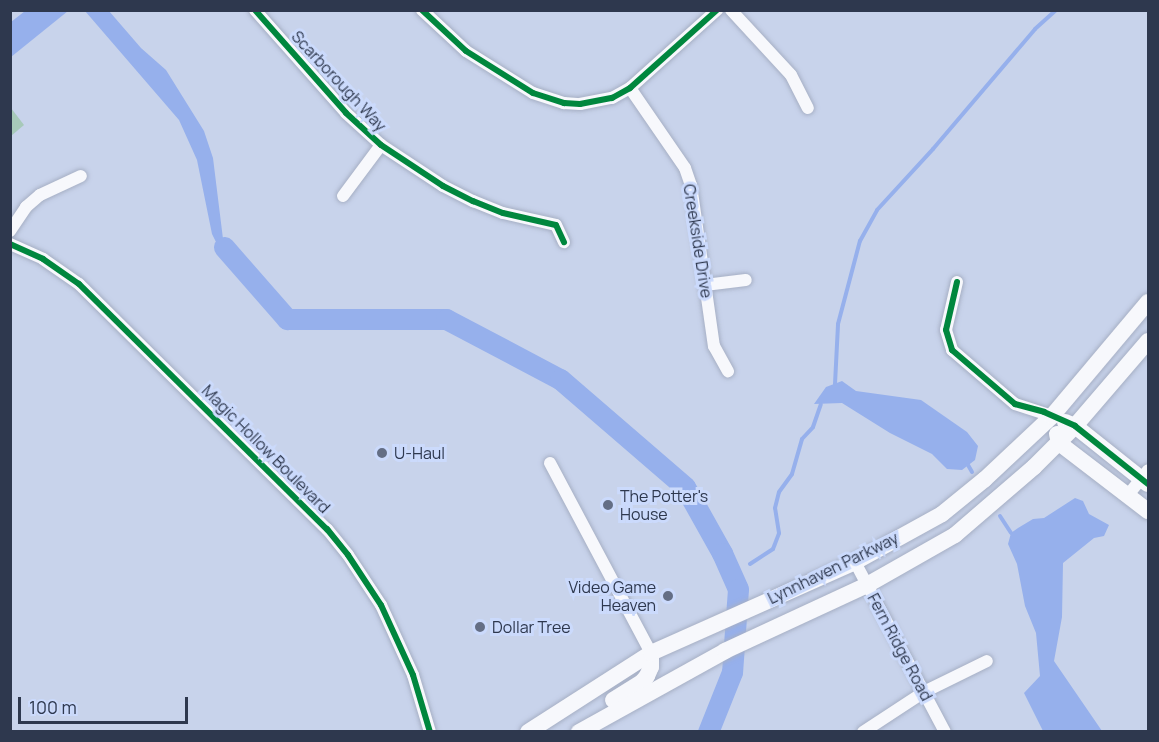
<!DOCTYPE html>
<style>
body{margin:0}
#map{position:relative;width:1159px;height:742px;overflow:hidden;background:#c8d3eb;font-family:Manrope,sans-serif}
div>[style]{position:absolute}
.green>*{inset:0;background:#a7c9b9}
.water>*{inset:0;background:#96b0ec}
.stream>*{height:4px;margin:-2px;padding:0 2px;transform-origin:2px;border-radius:2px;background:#96b0ec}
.river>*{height:21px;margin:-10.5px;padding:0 10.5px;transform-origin:10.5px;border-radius:10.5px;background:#96b0ec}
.roads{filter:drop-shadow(0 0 2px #a6afc4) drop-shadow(0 0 2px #a6afc4)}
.street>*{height:12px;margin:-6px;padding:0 6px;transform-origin:6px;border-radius:6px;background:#f7f8fc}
.secondary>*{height:16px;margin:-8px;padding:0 8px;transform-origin:8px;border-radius:8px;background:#f7f8fc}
.cycleway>*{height:6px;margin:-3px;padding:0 3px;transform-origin:3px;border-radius:3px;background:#00873e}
.dots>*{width:16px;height:16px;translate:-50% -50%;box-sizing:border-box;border:3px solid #cbdafc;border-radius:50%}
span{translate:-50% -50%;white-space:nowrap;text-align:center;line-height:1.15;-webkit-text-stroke:6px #cbdafc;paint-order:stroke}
.street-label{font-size:16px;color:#2e384e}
.poi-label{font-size:16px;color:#2e384e}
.left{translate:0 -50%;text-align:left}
.right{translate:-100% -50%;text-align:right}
.frame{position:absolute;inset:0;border:12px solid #2e384e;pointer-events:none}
.scale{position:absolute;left:18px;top:697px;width:170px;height:27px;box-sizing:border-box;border:3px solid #2e384e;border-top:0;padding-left:8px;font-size:18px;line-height:21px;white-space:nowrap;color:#2e384e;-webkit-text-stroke:4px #cbdafc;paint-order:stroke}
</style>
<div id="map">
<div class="green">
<div style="clip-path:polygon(11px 108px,24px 125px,11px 136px,10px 136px)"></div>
</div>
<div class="water">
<div style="clip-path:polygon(25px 11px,68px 11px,11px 57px,11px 22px)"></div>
<div style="clip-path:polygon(85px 11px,109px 11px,141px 48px,166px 70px,204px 131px,213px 158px,224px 247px,217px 244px,212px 234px,197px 160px,179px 120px)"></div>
<div style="clip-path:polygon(842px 381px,856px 391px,921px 400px,967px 432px,978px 446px,975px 460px,962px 470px,947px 469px,932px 454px,890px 433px,842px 403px,814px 404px,826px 387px)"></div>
<div style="clip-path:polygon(1075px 498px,1083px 501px,1089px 514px,1109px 525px,1104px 536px,1094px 538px,1063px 563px,1062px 617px,1054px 661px,1102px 731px,1043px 731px,1024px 693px,1040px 676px,1036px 633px,1025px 606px,1017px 564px,1008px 544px,1011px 533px,1018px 528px,1033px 519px,1044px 518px)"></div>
</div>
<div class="stream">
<div style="left:835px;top:384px;width:60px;rotate:-87.1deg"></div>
<div style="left:838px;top:324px;width:86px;rotate:-75.2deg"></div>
<div style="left:860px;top:241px;width:35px;rotate:-61deg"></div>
<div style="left:877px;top:210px;width:83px;rotate:-47.4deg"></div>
<div style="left:933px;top:149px;width:157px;rotate:-49.6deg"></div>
<div style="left:1035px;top:29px;width:28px;rotate:-42deg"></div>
<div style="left:968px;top:465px;width:8px;rotate:60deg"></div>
<div style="left:1000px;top:516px;width:20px;rotate:57deg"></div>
<div style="left:750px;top:564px;width:27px;rotate:-33deg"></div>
<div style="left:773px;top:549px;width:17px;rotate:-69deg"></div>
<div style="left:779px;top:533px;width:25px;rotate:-99deg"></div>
<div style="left:775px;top:508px;width:16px;rotate:-76deg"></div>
<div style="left:779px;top:492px;width:22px;rotate:-54deg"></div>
<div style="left:792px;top:474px;width:36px;rotate:-74deg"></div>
<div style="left:802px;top:439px;width:16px;rotate:-47deg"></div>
<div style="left:813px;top:427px;width:24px;rotate:-71deg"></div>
</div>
<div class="river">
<div style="left:224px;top:247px;width:96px;rotate:48.8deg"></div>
<div style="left:287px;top:319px;width:159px"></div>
<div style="left:446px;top:319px;width:129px;rotate:27.8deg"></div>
<div style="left:560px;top:379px;width:165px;rotate:40.8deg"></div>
<div style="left:685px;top:487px;width:76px;rotate:60.7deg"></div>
<div style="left:722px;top:553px;width:39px;rotate:66deg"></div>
<div style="left:738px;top:589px;width:83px;rotate:94.1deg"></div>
<div style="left:732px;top:672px;width:65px;rotate:111.8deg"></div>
</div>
<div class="roads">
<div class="street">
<div style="left:255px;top:10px;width:137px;rotate:48.5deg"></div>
<div style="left:346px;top:113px;width:47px;rotate:42.4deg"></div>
<div style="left:381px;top:145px;width:74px;rotate:33.5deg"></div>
<div style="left:443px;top:186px;width:34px;rotate:27deg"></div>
<div style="left:473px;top:201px;width:32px;rotate:22deg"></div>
<div style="left:503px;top:213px;width:54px;rotate:12.8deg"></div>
<div style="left:556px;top:225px;width:19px;rotate:65deg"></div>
<div style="left:422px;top:10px;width:60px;rotate:43deg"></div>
<div style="left:466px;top:51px;width:79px;rotate:32.1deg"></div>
<div style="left:533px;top:93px;width:33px;rotate:18deg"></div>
<div style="left:564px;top:103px;width:16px;rotate:4deg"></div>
<div style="left:580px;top:104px;width:33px;rotate:-11deg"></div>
<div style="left:612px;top:98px;width:21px;rotate:-29deg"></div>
<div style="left:630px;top:88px;width:117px;rotate:-41.9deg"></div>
<div style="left:731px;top:10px;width:88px;rotate:47.3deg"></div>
<div style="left:791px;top:75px;width:37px;rotate:63deg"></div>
<div style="left:630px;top:88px;width:97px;rotate:55.5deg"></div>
<div style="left:685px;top:168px;width:18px;rotate:71deg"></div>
<div style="left:691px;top:185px;width:163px;rotate:81.9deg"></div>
<div style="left:714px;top:346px;width:29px;rotate:61deg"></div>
<div style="left:343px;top:196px;width:64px;rotate:-53.3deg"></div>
<div style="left:10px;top:231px;width:29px;rotate:-56deg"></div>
<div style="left:26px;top:207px;width:18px;rotate:-41deg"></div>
<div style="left:40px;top:195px;width:45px;rotate:-24.9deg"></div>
<div style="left:10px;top:244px;width:36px;rotate:24deg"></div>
<div style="left:43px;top:259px;width:44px;rotate:34.8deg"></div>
<div style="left:79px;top:284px;width:349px;rotate:44.7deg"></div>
<div style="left:327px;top:529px;width:33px;rotate:51deg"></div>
<div style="left:348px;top:555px;width:60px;rotate:56.6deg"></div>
<div style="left:381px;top:605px;width:77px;rotate:65.4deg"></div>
<div style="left:413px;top:675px;width:59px;rotate:73.4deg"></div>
<div style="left:957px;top:282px;width:49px;rotate:102.9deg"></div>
<div style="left:946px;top:330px;width:21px;rotate:73deg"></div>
<div style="left:952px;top:350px;width:83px;rotate:40.6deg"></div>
<div style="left:1015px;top:404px;width:39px;rotate:18deg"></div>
<div style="left:705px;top:285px;width:41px;rotate:-7deg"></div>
<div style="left:550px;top:463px;width:215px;rotate:62deg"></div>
<div style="left:1128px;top:495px;width:32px;rotate:-51deg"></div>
<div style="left:855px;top:562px;width:192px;rotate:62.1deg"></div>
<div style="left:863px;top:732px;width:73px;rotate:-33.3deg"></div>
<div style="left:924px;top:692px;width:70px;rotate:-26.2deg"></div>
</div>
<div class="secondary">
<div style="left:1065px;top:422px;width:11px;rotate:22deg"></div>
<div style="left:1075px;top:426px;width:93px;rotate:38.5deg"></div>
<div style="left:1057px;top:434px;width:9px;rotate:77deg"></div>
<div style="left:1059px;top:443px;width:112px;rotate:37.4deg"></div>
<div style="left:613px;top:700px;width:34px;rotate:-32deg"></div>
<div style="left:642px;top:682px;width:8px;rotate:-50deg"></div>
<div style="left:647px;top:676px;width:10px;rotate:-66deg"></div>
<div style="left:651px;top:667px;width:14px;rotate:-90deg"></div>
<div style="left:528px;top:732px;width:146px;rotate:-32.7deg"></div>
<div style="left:651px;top:653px;width:223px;rotate:-24deg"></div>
<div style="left:855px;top:562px;width:99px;rotate:-28.9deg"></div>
<div style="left:942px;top:514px;width:55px;rotate:-39.1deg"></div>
<div style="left:985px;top:479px;width:92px;rotate:-43.2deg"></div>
<div style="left:1052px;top:416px;width:149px;rotate:-49.9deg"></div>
<div style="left:579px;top:732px;width:167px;rotate:-29deg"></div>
<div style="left:725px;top:651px;width:157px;rotate:-24.9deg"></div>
<div style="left:867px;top:585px;width:101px;rotate:-29.6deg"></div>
<div style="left:955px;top:535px;width:104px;rotate:-40.7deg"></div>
<div style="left:1034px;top:467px;width:58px;rotate:-45deg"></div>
<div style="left:1075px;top:426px;width:112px;rotate:-49.3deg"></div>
</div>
</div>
<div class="cycleway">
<div style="left:255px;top:10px;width:137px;rotate:48.5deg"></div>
<div style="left:346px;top:113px;width:47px;rotate:42.4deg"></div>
<div style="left:381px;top:145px;width:74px;rotate:33.5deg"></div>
<div style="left:443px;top:186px;width:34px;rotate:27deg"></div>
<div style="left:473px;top:201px;width:32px;rotate:22deg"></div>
<div style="left:503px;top:213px;width:54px;rotate:12.8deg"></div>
<div style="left:556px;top:225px;width:19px;rotate:65deg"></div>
<div style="left:422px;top:10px;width:60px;rotate:43deg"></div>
<div style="left:466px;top:51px;width:79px;rotate:32.1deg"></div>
<div style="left:533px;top:93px;width:33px;rotate:18deg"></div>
<div style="left:564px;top:103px;width:16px;rotate:4deg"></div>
<div style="left:580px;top:104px;width:33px;rotate:-11deg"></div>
<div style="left:612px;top:98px;width:21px;rotate:-29deg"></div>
<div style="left:630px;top:88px;width:117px;rotate:-41.9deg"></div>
<div style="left:10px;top:244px;width:36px;rotate:24deg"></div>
<div style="left:43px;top:259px;width:44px;rotate:34.8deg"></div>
<div style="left:79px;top:284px;width:349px;rotate:44.7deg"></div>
<div style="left:327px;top:529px;width:33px;rotate:51deg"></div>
<div style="left:348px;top:555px;width:60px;rotate:56.6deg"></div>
<div style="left:381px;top:605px;width:77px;rotate:65.4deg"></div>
<div style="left:413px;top:675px;width:59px;rotate:73.4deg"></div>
<div style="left:957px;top:282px;width:49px;rotate:102.9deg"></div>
<div style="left:946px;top:330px;width:21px;rotate:73deg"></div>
<div style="left:952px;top:350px;width:83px;rotate:40.6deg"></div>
<div style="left:1015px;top:404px;width:30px;rotate:15deg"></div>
<div style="left:1044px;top:412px;width:34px;rotate:24deg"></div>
<div style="left:1075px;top:426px;width:93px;rotate:38.5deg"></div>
</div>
<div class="dots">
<div style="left:382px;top:453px;background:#646e85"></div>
<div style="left:608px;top:505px;background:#646e85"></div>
<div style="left:668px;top:596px;background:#646e85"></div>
<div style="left:480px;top:627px;background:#646e85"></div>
</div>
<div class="street-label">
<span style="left:339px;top:81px;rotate:47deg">Scarborough Way</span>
<span style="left:698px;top:241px;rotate:81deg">Creekside Drive</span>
<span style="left:266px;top:449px;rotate:45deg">Magic Hollow Boulevard</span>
<span style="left:833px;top:568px;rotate:-26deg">Lynnhaven Parkway</span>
<span style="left:900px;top:647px;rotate:62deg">Fern Ridge Road</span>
</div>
<div class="poi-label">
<span class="left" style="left:394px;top:453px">U-Haul</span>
<span class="left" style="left:620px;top:505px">The Potter's<br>House</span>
<span class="right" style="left:656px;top:596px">Video Game<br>Heaven</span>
<span class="left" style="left:492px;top:627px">Dollar Tree</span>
</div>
<div class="frame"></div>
<div class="scale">100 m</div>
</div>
